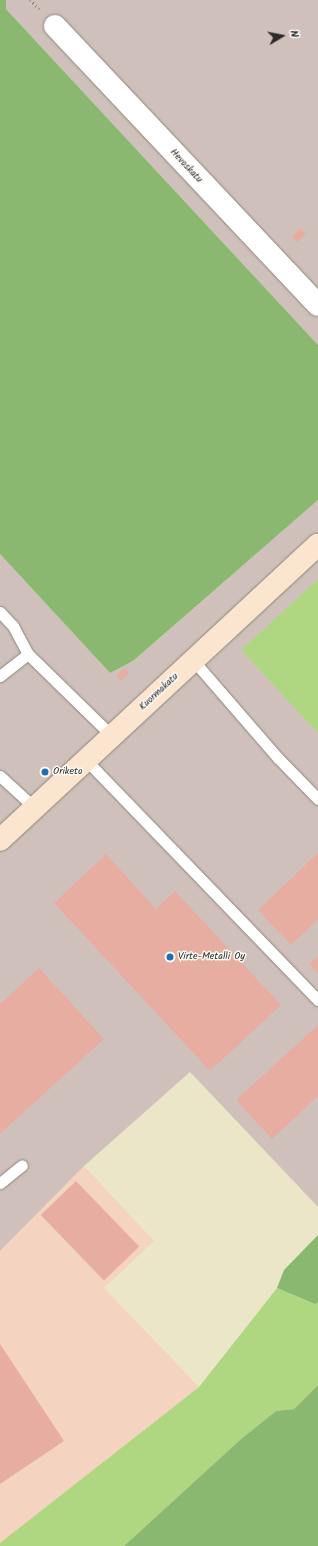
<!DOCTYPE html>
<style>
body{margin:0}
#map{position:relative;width:318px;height:1546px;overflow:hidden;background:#ece6c9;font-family:Kalam,sans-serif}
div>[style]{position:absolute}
.built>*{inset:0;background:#f4d3c0}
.industrial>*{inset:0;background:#d0c0bc}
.green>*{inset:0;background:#afd782}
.forest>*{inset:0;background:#8bb870}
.building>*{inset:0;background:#e8ada1;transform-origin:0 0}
.path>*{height:2.5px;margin-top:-1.25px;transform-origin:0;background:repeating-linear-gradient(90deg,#8c887a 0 1px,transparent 0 4px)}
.roads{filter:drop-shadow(0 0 1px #8c887a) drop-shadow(0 0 1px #8c887a)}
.lane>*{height:11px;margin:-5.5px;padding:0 5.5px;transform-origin:5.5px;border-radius:5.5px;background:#fff}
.street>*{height:22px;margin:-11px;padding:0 11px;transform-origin:11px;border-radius:11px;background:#fff}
.secondary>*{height:22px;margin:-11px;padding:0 11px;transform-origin:11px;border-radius:11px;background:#fce5cf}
.dots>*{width:11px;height:11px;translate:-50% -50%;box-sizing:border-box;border:2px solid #fdfcf7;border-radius:50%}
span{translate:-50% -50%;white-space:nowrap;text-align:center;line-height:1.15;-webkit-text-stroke:3px #fdfcf7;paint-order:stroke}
.street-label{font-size:10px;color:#2b2b2b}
.poi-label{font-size:10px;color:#2b2b2b}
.left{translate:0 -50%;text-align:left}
.north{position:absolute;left:262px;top:16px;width:40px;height:40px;-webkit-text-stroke:3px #fdfcf7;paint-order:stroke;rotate:80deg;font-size:11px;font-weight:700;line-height:16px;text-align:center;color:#2b2b2b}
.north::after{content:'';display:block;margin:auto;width:14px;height:18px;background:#2b2b2b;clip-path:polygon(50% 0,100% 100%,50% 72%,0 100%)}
</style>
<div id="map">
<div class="built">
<div style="clip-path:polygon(84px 1166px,154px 1241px,104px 1288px,199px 1387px,0 1543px,0 1251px)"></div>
</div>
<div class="industrial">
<div style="clip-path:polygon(6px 0,318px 0,318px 345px,6px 9px)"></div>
<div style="clip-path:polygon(318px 500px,318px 1207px,190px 1072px,84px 1166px,0 1251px,0 554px,110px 673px,133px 661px)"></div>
</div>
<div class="green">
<div style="clip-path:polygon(318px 579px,318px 733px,241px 650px)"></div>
<div style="clip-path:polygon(277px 1288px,315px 1304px,318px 1303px,318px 1385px,294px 1409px,276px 1411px,241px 1439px,124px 1546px,0 1546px,0 1543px,199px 1387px)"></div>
</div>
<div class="forest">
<div style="clip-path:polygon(0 0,6px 0,6px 9px,318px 345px,318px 500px,133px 661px,110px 673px,0 554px)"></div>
<div style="clip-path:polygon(318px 1235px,318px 1303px,315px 1304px,277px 1288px,284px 1270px)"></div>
<div style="clip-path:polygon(318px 1385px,318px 1546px,124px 1546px,241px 1439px,276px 1411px,294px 1409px)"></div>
</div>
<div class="building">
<div style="clip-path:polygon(300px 228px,306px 234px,297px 242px,292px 237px)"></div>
<div style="left:124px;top:668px;width:7px;height:11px;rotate:45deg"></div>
<div style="clip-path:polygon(318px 853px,318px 919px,291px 945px,258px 910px)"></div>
<div style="clip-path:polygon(106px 854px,156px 909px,175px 891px,281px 1005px,210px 1071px,54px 903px)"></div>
<div style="clip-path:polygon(318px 956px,318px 973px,309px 964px)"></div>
<div style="clip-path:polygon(39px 968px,104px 1039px,0 1134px,0 1004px)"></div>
<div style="clip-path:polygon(318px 1025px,318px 1096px,272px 1139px,236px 1100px)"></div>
<div style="left:76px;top:1181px;width:91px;height:49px;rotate:46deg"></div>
<div style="clip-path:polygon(0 1344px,64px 1441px,0 1484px)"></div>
</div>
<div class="path">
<div style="left:30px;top:0;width:15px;rotate:42deg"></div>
</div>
<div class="roads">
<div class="lane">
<div style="left:0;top:612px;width:19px;rotate:47deg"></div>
<div style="left:13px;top:626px;width:32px;rotate:62deg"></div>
<div style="left:28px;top:654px;width:36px;rotate:142deg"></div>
<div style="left:28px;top:654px;width:117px;rotate:44.3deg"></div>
<div style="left:193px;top:660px;width:130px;rotate:49.1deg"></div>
<div style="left:278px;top:758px;width:57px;rotate:45.7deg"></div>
<div style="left:86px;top:760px;width:334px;rotate:46deg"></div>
<div style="left:0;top:776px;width:47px;rotate:42.4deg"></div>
<div style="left:0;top:1183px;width:28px;rotate:-39deg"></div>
</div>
<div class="street">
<div style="left:55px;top:26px;width:383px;rotate:46.7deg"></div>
</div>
<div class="secondary">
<div style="left:0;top:840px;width:434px;rotate:-42.9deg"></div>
</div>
</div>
<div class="dots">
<div style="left:45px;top:772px;background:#1f6fb2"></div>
<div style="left:170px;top:957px;background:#1f6fb2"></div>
</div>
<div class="street-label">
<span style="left:186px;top:166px;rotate:47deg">Hevoskatu</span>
<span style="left:159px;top:692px;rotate:-43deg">Kuormakatu</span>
</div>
<div class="poi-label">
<span class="left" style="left:53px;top:772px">Oriketo</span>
<span class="left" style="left:178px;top:957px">Virte-Metalli Oy</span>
</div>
<div class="north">N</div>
</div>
